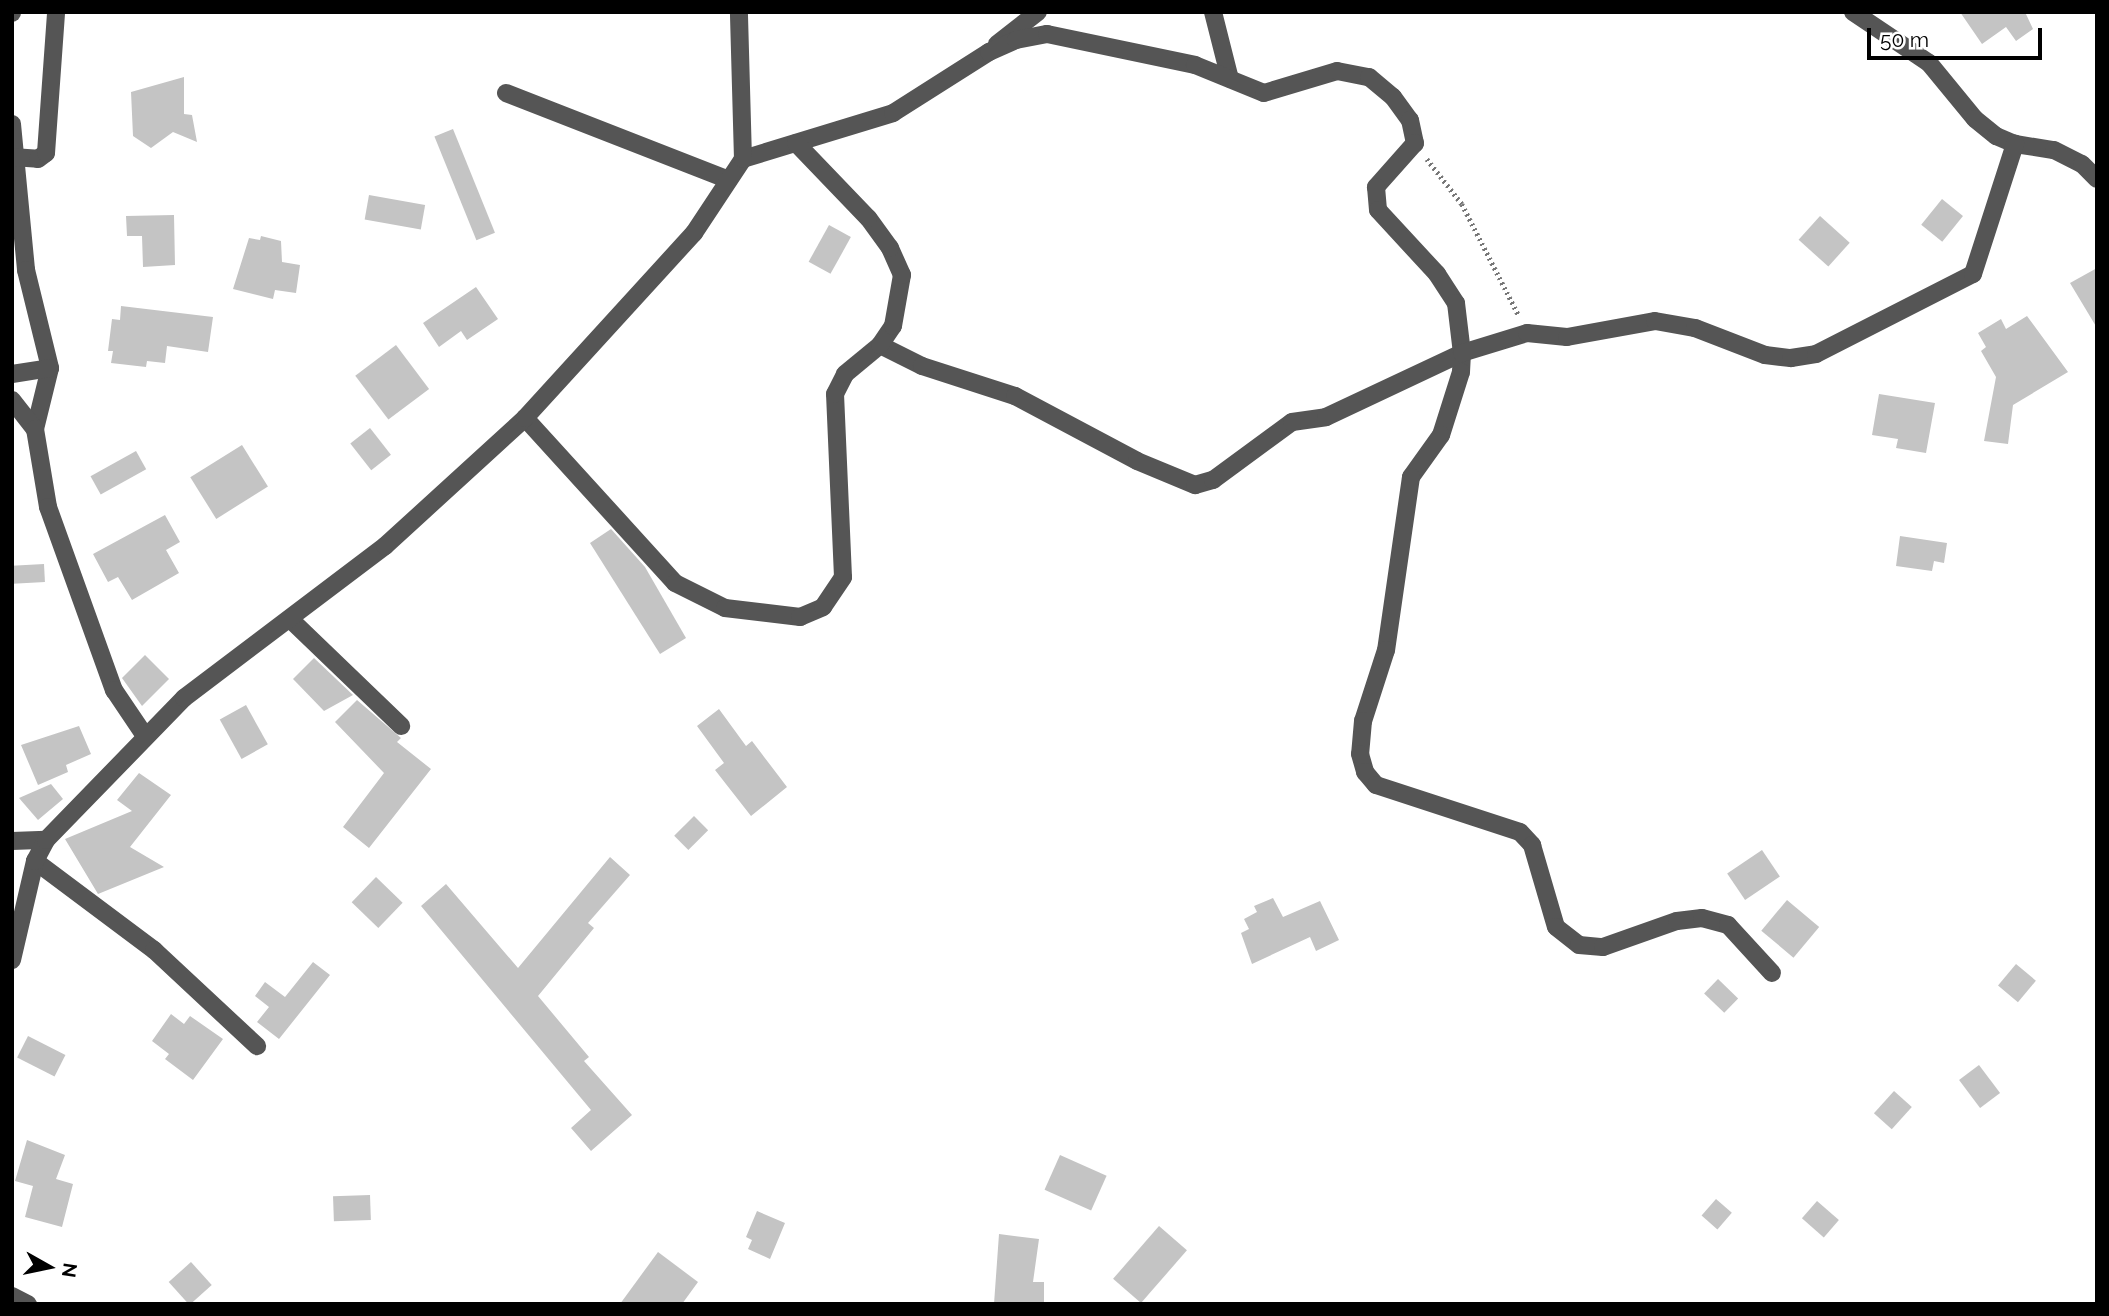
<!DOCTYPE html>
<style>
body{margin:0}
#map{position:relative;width:2109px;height:1316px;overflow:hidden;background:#fff;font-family:Raleway,sans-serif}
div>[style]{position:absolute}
.building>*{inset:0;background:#c4c4c4;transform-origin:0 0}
.path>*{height:4.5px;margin-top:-2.25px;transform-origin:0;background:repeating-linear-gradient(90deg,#777 0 2px,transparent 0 5.5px)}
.minor>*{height:18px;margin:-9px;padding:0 9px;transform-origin:9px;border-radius:9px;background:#555}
span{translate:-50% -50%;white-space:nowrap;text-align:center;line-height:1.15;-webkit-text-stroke:5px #fff;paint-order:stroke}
.frame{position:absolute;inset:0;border:14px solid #000;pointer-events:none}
.north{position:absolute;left:14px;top:1232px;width:70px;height:70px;-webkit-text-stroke:5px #fff;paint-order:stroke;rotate:99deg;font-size:19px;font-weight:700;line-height:28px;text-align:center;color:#000}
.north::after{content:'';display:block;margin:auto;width:24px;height:32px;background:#000;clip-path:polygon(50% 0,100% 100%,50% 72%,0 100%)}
.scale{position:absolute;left:1867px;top:28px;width:175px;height:32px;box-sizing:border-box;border:4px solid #000;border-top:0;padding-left:9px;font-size:21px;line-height:24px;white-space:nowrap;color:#000;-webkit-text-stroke:5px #fff;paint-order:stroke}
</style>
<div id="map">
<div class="building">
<div style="clip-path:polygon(1960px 12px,2025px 12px,2033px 29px,2016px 41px,2006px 27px,1982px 44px)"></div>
<div style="clip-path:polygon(184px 77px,184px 114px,192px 115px,197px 142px,173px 132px,151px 148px,133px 136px,131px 92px)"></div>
<div style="left:453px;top:129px;width:112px;height:20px;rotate:68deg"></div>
<div style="left:369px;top:195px;width:57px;height:25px;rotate:10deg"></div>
<div style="left:1942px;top:199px;width:27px;height:33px;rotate:39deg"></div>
<div style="clip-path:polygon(174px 215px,175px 265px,143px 267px,142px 236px,127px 236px,126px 216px)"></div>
<div style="left:1820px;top:216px;width:40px;height:32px;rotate:42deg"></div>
<div style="left:829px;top:225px;width:25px;height:42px;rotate:29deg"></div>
<div style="clip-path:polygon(261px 236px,281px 241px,282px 262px,300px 265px,296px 293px,275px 290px,273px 299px,233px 289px,249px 238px,260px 240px)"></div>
<div style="clip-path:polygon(2097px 268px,2097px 328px,2070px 283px)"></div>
<div style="clip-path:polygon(476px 287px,498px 319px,467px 340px,461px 331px,439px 347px,423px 323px)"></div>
<div style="clip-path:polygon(121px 306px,213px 317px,208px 352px,167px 346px,165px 363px,147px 361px,146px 367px,111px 363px,113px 351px,108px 351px,112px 319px,120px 320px)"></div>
<div style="clip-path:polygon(2027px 316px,2068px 372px,2013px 405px,2008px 444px,1984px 441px,1996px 377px,1981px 351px,1986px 347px,1978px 333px,2001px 319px,2006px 329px)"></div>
<div style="left:396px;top:345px;width:55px;height:51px;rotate:53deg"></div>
<div style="clip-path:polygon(1879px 394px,1935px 403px,1926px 453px,1896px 448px,1898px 439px,1872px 435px)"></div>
<div style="left:370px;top:428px;width:34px;height:25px;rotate:52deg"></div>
<div style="left:242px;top:445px;width:49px;height:61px;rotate:58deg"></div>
<div style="left:136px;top:451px;width:21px;height:52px;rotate:61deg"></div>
<div style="clip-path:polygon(165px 515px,180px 542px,166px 550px,179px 573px,132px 600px,118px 577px,108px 582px,93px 554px)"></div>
<div style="clip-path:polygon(611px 529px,645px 567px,686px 638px,660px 654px,590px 543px)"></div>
<div style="clip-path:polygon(1900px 536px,1947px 543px,1944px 563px,1934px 561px,1932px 571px,1896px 566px)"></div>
<div style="left:44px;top:564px;width:18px;height:32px;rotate:87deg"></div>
<div style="clip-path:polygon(145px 655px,169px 679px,142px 706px,122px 678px)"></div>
<div style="clip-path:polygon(314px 658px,353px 695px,324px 711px,293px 679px)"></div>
<div style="clip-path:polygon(357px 700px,401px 738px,397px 742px,431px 769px,369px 848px,343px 827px,384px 773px,335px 722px)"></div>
<div style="left:246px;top:705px;width:45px;height:30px;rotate:61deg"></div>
<div style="clip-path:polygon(719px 709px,746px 746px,752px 741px,787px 787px,751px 816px,715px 770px,724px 763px,697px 726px)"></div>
<div style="clip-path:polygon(79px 726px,91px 754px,66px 765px,68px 772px,38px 785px,21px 745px)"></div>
<div style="clip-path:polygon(139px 773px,171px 795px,130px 847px,164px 867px,98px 894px,65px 839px,132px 811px,117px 800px)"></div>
<div style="clip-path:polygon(51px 784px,63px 799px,38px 820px,19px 798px)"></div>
<div style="left:694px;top:816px;width:20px;height:28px;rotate:45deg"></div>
<div style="left:1762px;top:850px;width:32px;height:42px;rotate:56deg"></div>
<div style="clip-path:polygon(610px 857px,630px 875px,588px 923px,594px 928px,538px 996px,589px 1057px,584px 1061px,632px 1115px,591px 1151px,571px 1128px,591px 1110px,421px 906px,446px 884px,518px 968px)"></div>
<div style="left:376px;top:877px;width:37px;height:35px;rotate:44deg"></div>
<div style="clip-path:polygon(1273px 898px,1283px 917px,1320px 901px,1339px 940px,1316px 951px,1310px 937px,1252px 964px,1241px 933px,1249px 929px,1244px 919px,1257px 912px,1254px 906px)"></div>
<div style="left:1787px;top:900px;width:42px;height:40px;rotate:40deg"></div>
<div style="clip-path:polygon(313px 962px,330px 975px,279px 1039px,257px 1022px,269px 1007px,255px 996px,265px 982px,285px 997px)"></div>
<div style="left:2016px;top:964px;width:26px;height:28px;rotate:40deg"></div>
<div style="left:1718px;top:979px;width:28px;height:20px;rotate:44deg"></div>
<div style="clip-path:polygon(171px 1014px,184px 1024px,190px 1016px,223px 1039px,193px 1080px,165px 1059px,169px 1054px,152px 1041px)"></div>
<div style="left:28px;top:1036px;width:42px;height:24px;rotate:27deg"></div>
<div style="left:1979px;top:1065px;width:35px;height:25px;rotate:53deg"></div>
<div style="left:1894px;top:1091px;width:24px;height:30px;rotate:42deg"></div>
<div style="clip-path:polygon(27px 1140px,65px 1155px,56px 1179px,73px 1184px,62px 1227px,25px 1217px,33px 1186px,15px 1181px)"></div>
<div style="left:1060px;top:1155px;width:51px;height:38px;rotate:24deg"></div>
<div style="left:370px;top:1195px;width:25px;height:37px;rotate:88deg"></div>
<div style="left:1716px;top:1199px;width:21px;height:22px;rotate:41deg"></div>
<div style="left:1817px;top:1201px;width:29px;height:23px;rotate:41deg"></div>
<div style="clip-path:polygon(757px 1211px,785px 1223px,770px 1259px,748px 1249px,752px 1240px,746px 1237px)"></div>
<div style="left:1159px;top:1226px;width:37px;height:70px;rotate:41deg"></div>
<div style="clip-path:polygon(999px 1234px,1039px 1239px,1033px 1282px,1044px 1282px,1044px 1304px,994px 1304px)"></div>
<div style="clip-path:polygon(658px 1252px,698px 1282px,682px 1304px,620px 1304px)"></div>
<div style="left:191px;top:1262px;width:31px;height:30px;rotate:48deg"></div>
</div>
<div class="path">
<div style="left:1427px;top:159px;width:57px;rotate:52.1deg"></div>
<div style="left:1462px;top:204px;width:126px;rotate:63deg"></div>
</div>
<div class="minor">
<div style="left:1213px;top:12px;width:69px;rotate:75.8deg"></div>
<div style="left:1853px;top:12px;width:92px;rotate:33.9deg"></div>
<div style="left:1929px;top:63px;width:72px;rotate:50.6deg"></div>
<div style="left:1975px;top:119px;width:27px;rotate:39deg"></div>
<div style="left:1996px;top:136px;width:21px;rotate:23deg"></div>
<div style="left:2015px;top:144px;width:39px;rotate:9deg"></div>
<div style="left:2054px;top:150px;width:31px;rotate:27deg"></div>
<div style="left:2082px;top:164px;width:21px;rotate:45deg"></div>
<div style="left:12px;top:13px;width:1px;rotate:-90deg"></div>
<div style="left:997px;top:44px;width:52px;rotate:-38deg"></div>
<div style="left:506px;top:93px;width:239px;rotate:21.3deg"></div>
<div style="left:12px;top:124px;width:147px;rotate:84.5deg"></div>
<div style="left:26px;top:270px;width:101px;rotate:76.2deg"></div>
<div style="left:50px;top:368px;width:63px;rotate:103.8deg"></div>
<div style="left:12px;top:157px;width:26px;rotate:4deg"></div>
<div style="left:38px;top:159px;width:10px;rotate:-37deg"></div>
<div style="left:46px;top:153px;width:141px;rotate:-85.9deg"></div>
<div style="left:743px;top:159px;width:157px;rotate:-17deg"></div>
<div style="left:893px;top:113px;width:114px;rotate:-32.4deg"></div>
<div style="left:989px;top:52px;width:30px;rotate:-24deg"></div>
<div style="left:1016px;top:40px;width:32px;rotate:-11deg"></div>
<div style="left:1047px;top:34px;width:151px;rotate:11.8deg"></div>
<div style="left:1195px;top:65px;width:74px;rotate:22.1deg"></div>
<div style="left:1264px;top:93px;width:76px;rotate:-16.8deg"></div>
<div style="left:1337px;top:71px;width:33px;rotate:11deg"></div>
<div style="left:1369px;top:77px;width:31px;rotate:40deg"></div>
<div style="left:1393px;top:97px;width:29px;rotate:54deg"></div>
<div style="left:1410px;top:120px;width:24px;rotate:78deg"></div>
<div style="left:1415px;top:143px;width:59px;rotate:131.6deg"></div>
<div style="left:1376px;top:187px;width:23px;rotate:85deg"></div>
<div style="left:1378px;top:210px;width:87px;rotate:47.3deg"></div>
<div style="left:1437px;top:274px;width:35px;rotate:57deg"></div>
<div style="left:1456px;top:303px;width:50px;rotate:83.2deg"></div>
<div style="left:1462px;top:353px;width:19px;rotate:93deg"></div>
<div style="left:1461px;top:372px;width:66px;rotate:107.6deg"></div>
<div style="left:1441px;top:435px;width:52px;rotate:125.5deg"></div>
<div style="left:1411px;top:477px;width:175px;rotate:98.2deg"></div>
<div style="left:1386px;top:650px;width:75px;rotate:107.9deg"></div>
<div style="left:1363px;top:721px;width:33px;rotate:95deg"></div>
<div style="left:1360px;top:754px;width:19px;rotate:74deg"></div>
<div style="left:1365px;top:772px;width:17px;rotate:50deg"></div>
<div style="left:1376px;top:785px;width:151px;rotate:18.1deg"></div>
<div style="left:1520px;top:832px;width:18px;rotate:47deg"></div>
<div style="left:1532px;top:845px;width:85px;rotate:73.7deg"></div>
<div style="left:1556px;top:927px;width:29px;rotate:38deg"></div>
<div style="left:1579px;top:945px;width:24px;rotate:5deg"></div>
<div style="left:1603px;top:947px;width:78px;rotate:-19.4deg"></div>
<div style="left:1677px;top:921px;width:25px;rotate:-7deg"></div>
<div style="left:1702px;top:918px;width:27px;rotate:15deg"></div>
<div style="left:1728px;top:925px;width:65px;rotate:47.5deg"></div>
<div style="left:880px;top:345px;width:47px;rotate:26.6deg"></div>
<div style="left:922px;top:366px;width:98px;rotate:17.9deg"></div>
<div style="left:1015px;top:396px;width:138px;rotate:28deg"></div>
<div style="left:1137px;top:461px;width:63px;rotate:22.5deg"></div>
<div style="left:1195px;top:485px;width:19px;rotate:-16deg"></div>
<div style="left:1213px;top:480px;width:98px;rotate:-36.3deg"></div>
<div style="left:1292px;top:422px;width:34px;rotate:-8deg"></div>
<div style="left:1326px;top:417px;width:150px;rotate:-25.2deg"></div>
<div style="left:1462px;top:353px;width:68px;rotate:-17.1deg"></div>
<div style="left:1527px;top:333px;width:40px;rotate:5.7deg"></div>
<div style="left:1567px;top:337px;width:89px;rotate:-10.3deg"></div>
<div style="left:1655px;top:321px;width:41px;rotate:9.9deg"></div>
<div style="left:1695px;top:328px;width:75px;rotate:21.1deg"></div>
<div style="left:1765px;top:355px;width:26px;rotate:7deg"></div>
<div style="left:1791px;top:358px;width:25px;rotate:-9deg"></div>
<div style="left:1816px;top:354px;width:176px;rotate:-27deg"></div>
<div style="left:1973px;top:274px;width:137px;rotate:-72.1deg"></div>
<div style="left:12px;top:374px;width:38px;rotate:-9deg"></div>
<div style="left:12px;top:400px;width:37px;rotate:52deg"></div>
<div style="left:35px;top:429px;width:79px;rotate:80.5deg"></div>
<div style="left:48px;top:507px;width:195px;rotate:70.2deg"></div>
<div style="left:114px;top:690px;width:55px;rotate:56deg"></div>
<div style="left:525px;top:418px;width:223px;rotate:47.7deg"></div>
<div style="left:675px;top:583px;width:56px;rotate:26.6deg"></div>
<div style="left:725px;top:608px;width:76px;rotate:6.8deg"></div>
<div style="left:800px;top:617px;width:25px;rotate:-23deg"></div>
<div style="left:823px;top:607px;width:36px;rotate:-56deg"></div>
<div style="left:843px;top:577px;width:183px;rotate:-92.5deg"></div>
<div style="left:835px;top:394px;width:22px;rotate:-63deg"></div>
<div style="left:845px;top:374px;width:45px;rotate:-39.6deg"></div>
<div style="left:880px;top:345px;width:23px;rotate:-56deg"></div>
<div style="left:893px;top:326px;width:52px;rotate:-80deg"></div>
<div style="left:902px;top:275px;width:30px;rotate:-114deg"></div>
<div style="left:890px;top:248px;width:37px;rotate:-126deg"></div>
<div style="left:868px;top:218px;width:104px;rotate:-133.8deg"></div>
<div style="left:291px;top:620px;width:153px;rotate:43.9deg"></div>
<div style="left:12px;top:841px;width:34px;rotate:-2deg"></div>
<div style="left:35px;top:861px;width:149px;rotate:36.8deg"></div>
<div style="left:154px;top:950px;width:141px;rotate:43deg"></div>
<div style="left:12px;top:960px;width:102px;rotate:-76.9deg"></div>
<div style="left:35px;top:861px;width:24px;rotate:-62deg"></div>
<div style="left:46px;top:840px;width:198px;rotate:-45.8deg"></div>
<div style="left:184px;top:698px;width:252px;rotate:-37.1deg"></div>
<div style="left:385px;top:546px;width:190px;rotate:-42.4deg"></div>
<div style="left:525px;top:418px;width:251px;rotate:-47.6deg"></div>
<div style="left:694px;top:233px;width:89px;rotate:-56.5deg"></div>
<div style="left:743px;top:159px;width:147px;rotate:-91.6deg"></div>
<div style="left:12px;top:1296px;width:18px;rotate:27deg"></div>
</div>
<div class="frame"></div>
<div class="north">N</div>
<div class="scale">50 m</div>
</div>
